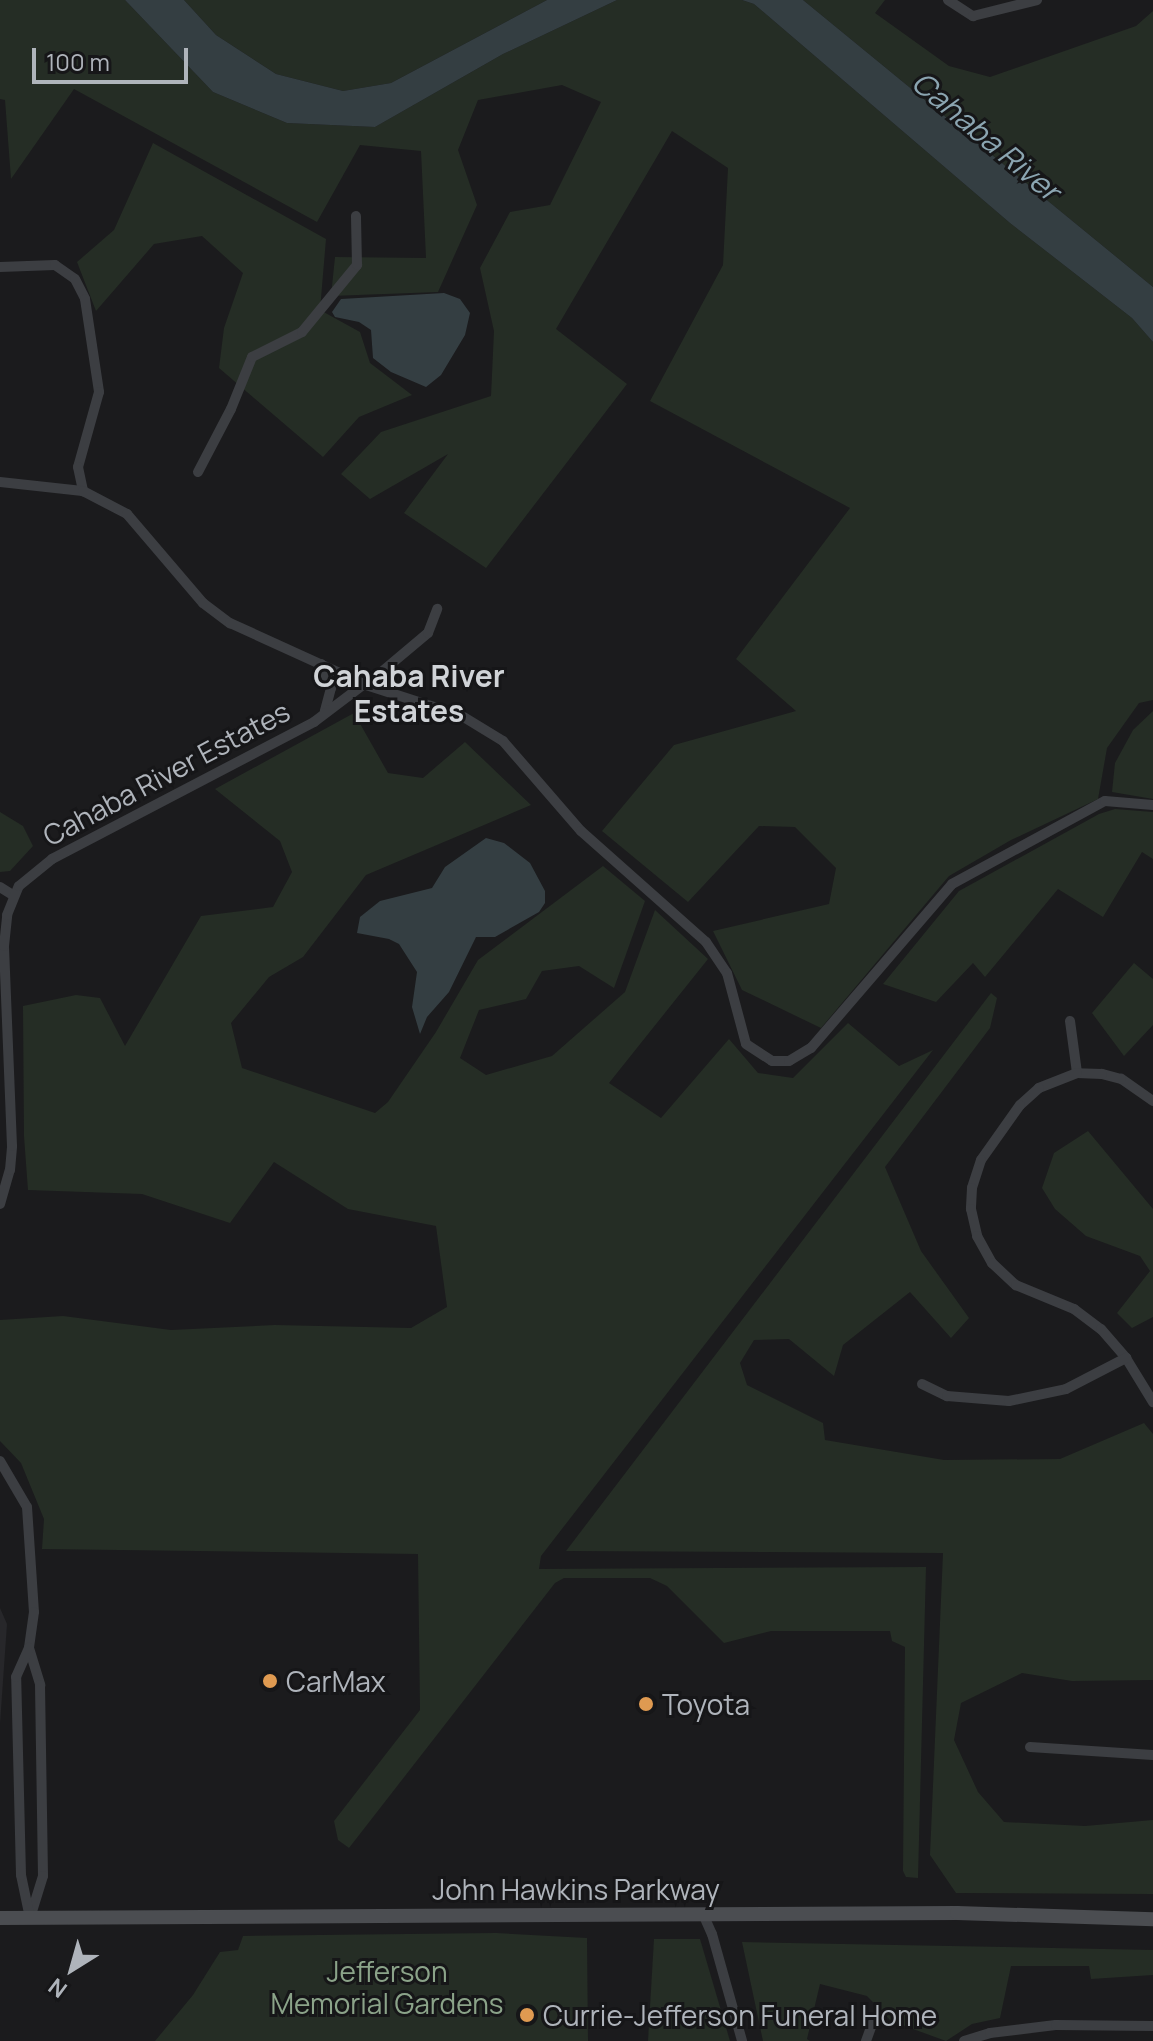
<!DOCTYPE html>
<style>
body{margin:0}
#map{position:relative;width:1153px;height:2041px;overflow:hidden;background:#1b1b1d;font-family:Manrope,sans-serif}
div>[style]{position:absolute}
.built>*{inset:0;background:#27272a}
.green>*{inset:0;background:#252d25}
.water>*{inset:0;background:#343e42}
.minor>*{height:10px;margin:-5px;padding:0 5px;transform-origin:5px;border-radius:5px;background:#3c3e42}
.secondary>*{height:14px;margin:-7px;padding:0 7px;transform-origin:7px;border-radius:7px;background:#4b4d51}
.dots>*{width:22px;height:22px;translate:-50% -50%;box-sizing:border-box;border:4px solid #161618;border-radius:50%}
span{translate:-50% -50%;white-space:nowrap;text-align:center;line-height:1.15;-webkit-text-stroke:6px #161618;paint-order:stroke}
.street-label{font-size:28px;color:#afb4bb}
.poi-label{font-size:28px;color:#afb4bb}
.left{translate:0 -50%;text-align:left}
.park-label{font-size:28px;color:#8ba389}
.water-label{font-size:30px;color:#8ba5b1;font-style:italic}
.neighbourhood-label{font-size:30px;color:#d0d3d7;font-weight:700}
.north{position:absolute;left:32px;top:1929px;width:80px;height:80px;-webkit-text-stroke:6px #161618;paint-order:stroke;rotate:217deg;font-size:22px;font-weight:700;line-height:32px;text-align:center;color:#afb4bb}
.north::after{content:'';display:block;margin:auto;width:28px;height:36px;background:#afb4bb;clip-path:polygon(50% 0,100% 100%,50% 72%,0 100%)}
.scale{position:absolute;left:32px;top:48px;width:156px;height:36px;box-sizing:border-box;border:4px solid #afb4bb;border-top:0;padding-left:10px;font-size:24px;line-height:28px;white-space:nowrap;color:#afb4bb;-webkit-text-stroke:6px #161618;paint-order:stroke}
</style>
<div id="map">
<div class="built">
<div style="clip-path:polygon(0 1608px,7px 1624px,0 1724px)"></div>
</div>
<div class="green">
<div style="clip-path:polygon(0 0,125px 0,213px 92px,287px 123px,375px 127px,503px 54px,617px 0,742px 0,754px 4px,1010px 223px,1132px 318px,1153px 342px,1153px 700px,1139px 703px,1107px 748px,1098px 799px,1011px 840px,949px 876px,821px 1028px,742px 990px,713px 931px,829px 904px,836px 868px,795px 827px,759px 826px,688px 902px,602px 831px,674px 745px,796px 711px,736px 659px,850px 508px,650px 401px,723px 265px,728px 168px,672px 131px,556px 329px,627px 384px,486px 568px,404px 513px,448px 454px,370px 499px,341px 474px,381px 432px,491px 396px,494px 331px,480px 268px,510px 212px,550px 205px,601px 102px,562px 85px,478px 100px,458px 150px,477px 205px,438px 292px,331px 296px,335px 257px,426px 258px,421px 151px,360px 145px,317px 222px,74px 89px,11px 179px,5px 100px,0 99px)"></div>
<div style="clip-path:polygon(184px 0,547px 0,391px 83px,343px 91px,276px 74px,216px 35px)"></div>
<div style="clip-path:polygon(803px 0,885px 0,875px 13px,949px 66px,990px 77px,1136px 26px,1153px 11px,1153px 287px)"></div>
<div style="clip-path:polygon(153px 143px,326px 239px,320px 310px,360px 332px,370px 363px,412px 395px,359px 417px,323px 457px,219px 368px,224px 328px,243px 273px,202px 236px,154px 244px,96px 311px,77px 262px,114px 230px)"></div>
<div style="clip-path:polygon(1153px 711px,1153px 799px,1112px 792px,1115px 763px,1133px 730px)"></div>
<div style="clip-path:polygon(354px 713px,388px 773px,423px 778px,465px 742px,531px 805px,366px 875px,303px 957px,269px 977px,231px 1023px,242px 1068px,375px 1113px,388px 1102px,436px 1032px,478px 960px,603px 866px,645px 901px,614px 988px,579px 966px,542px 971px,526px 999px,479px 1010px,460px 1058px,486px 1075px,552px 1056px,625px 992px,655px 910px,708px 959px,609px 1083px,661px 1118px,729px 1039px,758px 1073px,793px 1078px,848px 1023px,899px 1066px,933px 1050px,541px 1556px,539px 1569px,926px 1567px,918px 1878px,906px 1877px,903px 1871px,905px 1647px,892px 1641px,890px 1631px,771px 1631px,724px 1643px,667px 1586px,650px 1578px,564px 1578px,555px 1583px,349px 1848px,338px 1840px,334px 1821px,420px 1710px,418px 1554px,42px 1549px,44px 1519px,21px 1463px,0 1441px,0 1320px,63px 1316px,171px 1330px,275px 1325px,411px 1328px,447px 1307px,436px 1226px,348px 1209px,274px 1162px,230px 1223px,142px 1194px,28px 1190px,24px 1136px,23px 1006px,76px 995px,100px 998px,125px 1046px,201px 916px,273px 907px,292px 872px,280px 841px,215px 789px)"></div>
<div style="clip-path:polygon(1115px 809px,1153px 812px,1153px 859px,1142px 852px,1103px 917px,1058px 889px,985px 977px,973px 963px,936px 1002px,883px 984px,959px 891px,1099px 814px)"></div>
<div style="clip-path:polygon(0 812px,23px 826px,33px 846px,10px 871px,0 872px)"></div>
<div style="clip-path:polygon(1134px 963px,1153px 979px,1153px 1025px,1124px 1056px,1092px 1013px)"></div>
<div style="clip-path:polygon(991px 993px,997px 998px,990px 1028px,885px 1167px,921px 1251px,969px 1318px,951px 1338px,910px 1292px,843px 1345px,834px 1376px,789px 1339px,754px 1340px,740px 1363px,747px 1385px,823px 1423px,825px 1440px,944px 1460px,1060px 1459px,1144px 1423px,1153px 1434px,1153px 1680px,1072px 1681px,1022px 1673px,961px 1703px,954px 1740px,978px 1792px,1004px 1822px,1085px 1826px,1153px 1820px,1153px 1894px,956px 1893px,930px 1855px,943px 1553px,566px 1551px)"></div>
<div style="clip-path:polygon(1088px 1131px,1153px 1209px,1153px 1317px,1132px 1328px,1117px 1313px,1150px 1271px,1140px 1256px,1086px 1236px,1055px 1209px,1042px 1188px,1054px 1153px)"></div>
<div style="clip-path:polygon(496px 1933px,587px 1938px,588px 2041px,155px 2041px,193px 1995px,220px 1952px,238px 1950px,243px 1936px)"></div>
<div style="clip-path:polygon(654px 1939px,700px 1939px,730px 2041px,648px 2041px)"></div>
<div style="clip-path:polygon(742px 1942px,1153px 1950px,1153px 1975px,1091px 1979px,1089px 1966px,1011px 1966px,1000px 2018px,972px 2024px,946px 2041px,891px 2021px,867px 1996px,820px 1984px,807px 2039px,810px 2041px,763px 2041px)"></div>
</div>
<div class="water">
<div style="clip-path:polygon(125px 0,184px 0,216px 35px,276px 74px,343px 91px,391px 83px,547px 0,617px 0,503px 54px,375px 127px,287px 123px,213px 92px)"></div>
<div style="clip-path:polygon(742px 0,803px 0,1153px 287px,1153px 342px,1132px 318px,1010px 223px,754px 4px)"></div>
<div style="clip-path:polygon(444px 293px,460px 299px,470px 313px,465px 335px,441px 375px,426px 387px,391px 372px,373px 358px,371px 330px,359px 322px,335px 317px,332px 312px,341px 299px)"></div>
<div style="clip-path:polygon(486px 838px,504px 843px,530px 863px,545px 891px,545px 903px,539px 912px,495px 937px,476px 937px,449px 992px,427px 1017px,420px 1034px,412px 1007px,417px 972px,399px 944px,389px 939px,357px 933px,360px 917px,380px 901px,432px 888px,445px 867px)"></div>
</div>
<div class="minor">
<div style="left:948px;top:0;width:30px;rotate:33deg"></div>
<div style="left:973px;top:16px;width:66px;rotate:-14deg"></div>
<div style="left:0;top:267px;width:55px;rotate:-2.1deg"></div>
<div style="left:55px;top:265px;width:24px;rotate:35deg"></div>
<div style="left:75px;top:279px;width:22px;rotate:63deg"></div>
<div style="left:85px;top:299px;width:94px;rotate:81.4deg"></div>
<div style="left:99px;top:392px;width:78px;rotate:105.6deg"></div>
<div style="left:78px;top:467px;width:25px;rotate:78deg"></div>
<div style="left:198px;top:472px;width:71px;rotate:-62.4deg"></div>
<div style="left:231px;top:409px;width:56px;rotate:-68deg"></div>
<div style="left:252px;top:357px;width:56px;rotate:-26.6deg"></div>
<div style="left:302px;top:332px;width:87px;rotate:-50.6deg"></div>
<div style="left:357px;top:265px;width:49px;rotate:-91.2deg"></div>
<div style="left:0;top:482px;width:83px;rotate:6.2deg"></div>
<div style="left:83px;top:491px;width:50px;rotate:27.6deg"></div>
<div style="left:127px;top:514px;width:117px;rotate:49.5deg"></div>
<div style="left:203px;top:603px;width:34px;rotate:37deg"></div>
<div style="left:230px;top:623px;width:149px;rotate:24.5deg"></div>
<div style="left:366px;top:685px;width:101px;rotate:17.9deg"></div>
<div style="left:462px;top:716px;width:48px;rotate:31.4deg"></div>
<div style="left:503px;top:741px;width:119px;rotate:49.1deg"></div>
<div style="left:581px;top:831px;width:167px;rotate:41.6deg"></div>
<div style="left:706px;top:942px;width:37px;rotate:56deg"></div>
<div style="left:727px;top:973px;width:73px;rotate:75deg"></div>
<div style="left:746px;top:1044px;width:31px;rotate:33deg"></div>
<div style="left:772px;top:1061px;width:17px"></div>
<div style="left:789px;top:1061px;width:26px;rotate:-31deg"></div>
<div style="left:811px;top:1048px;width:216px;rotate:-49.3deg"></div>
<div style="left:952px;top:884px;width:174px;rotate:-28.5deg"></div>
<div style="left:1105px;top:801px;width:48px;rotate:4.8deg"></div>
<div style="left:321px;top:664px;width:26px;rotate:67deg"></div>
<div style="left:331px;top:688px;width:24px;rotate:105deg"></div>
<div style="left:366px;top:685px;width:81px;rotate:-40deg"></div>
<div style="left:428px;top:633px;width:26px;rotate:-69deg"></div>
<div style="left:0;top:887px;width:15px;rotate:32deg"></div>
<div style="left:1070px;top:1021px;width:52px;rotate:82.3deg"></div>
<div style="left:1153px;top:1101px;width:39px;rotate:-145deg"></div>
<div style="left:1121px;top:1079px;width:20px;rotate:-165deg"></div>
<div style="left:1102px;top:1074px;width:25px;rotate:-178deg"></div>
<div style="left:1077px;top:1073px;width:41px;rotate:158.5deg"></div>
<div style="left:1039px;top:1088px;width:25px;rotate:138deg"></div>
<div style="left:1020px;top:1105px;width:67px;rotate:125.3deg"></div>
<div style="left:981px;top:1160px;width:29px;rotate:108deg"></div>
<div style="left:972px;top:1188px;width:21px;rotate:93deg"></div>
<div style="left:971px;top:1209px;width:28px;rotate:77deg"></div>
<div style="left:977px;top:1236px;width:31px;rotate:61deg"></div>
<div style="left:992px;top:1263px;width:33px;rotate:43deg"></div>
<div style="left:1016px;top:1285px;width:63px;rotate:22.5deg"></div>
<div style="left:1074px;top:1309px;width:34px;rotate:37deg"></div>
<div style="left:1101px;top:1329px;width:38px;rotate:49deg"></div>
<div style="left:1126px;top:1358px;width:52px;rotate:58.5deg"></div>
<div style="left:0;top:1204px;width:35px;rotate:-74deg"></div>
<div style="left:10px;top:1170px;width:24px;rotate:-85deg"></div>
<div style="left:12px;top:1146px;width:200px;rotate:-92.3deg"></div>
<div style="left:4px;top:946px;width:31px;rotate:-84deg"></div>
<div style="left:7px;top:915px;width:31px;rotate:-68deg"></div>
<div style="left:19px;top:886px;width:43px;rotate:-39.3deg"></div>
<div style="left:52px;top:859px;width:296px;rotate:-27.6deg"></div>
<div style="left:314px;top:722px;width:63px;rotate:-37.2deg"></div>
<div style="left:922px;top:1384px;width:28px;rotate:26deg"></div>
<div style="left:947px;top:1396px;width:62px;rotate:4.6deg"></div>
<div style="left:1009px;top:1401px;width:58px;rotate:-11.9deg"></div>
<div style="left:1066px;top:1389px;width:68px;rotate:-27.3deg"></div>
<div style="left:0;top:1461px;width:53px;rotate:59.6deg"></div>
<div style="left:27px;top:1507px;width:105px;rotate:86.2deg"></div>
<div style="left:34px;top:1612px;width:36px;rotate:98deg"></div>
<div style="left:29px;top:1648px;width:39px;rotate:73deg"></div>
<div style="left:40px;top:1685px;width:191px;rotate:89.1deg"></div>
<div style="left:43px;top:1876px;width:44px;rotate:107.2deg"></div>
<div style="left:30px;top:1918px;width:44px;rotate:-101.8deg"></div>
<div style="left:21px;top:1875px;width:198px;rotate:-91.4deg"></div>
<div style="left:16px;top:1677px;width:32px;rotate:-66deg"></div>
<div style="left:1030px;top:1747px;width:123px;rotate:3.7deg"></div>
<div style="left:703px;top:1914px;width:22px;rotate:66deg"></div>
<div style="left:712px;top:1934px;width:111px;rotate:74.3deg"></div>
<div style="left:866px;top:2041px;width:20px;rotate:-70deg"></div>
<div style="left:964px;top:2041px;width:27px;rotate:-17deg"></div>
<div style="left:990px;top:2033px;width:66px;rotate:-6.9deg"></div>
<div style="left:1056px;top:2025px;width:97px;rotate:0.6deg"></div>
</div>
<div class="secondary">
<div style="left:0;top:1918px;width:957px;rotate:-0.3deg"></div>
<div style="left:957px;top:1913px;width:196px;rotate:1.8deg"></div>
</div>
<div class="dots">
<div style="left:270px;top:1681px;background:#df9a51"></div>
<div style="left:646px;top:1704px;background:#df9a51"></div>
<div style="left:527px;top:2015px;background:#df9a51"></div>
</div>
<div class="street-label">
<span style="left:166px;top:773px;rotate:-28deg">Cahaba River Estates</span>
<span style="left:576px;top:1889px">John Hawkins Parkway</span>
</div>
<div class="poi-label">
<span class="left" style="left:286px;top:1681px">CarMax</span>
<span class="left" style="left:662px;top:1704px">Toyota</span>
<span class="left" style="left:543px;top:2015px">Currie-Jefferson Funeral Home</span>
</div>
<div class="park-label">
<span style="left:387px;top:1987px">Jefferson<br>Memorial Gardens</span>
</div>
<div class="water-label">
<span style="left:986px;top:136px;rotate:40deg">Cahaba River</span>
</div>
<div class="neighbourhood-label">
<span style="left:409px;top:693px">Cahaba River<br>Estates</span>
</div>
<div class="north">N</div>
<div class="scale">100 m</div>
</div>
